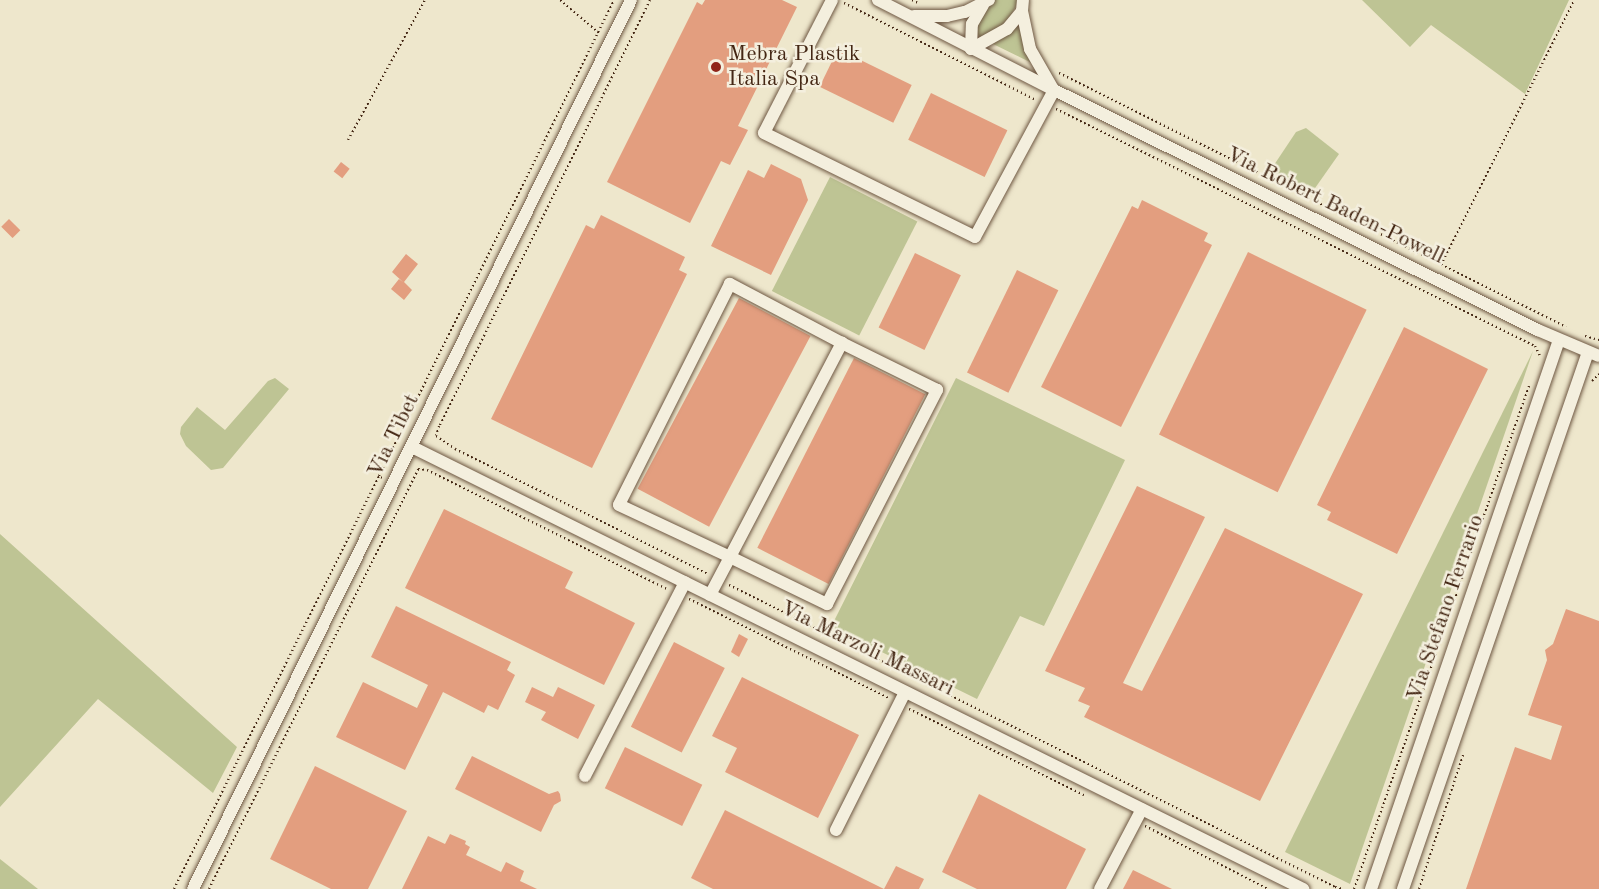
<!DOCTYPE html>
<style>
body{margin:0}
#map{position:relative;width:1599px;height:889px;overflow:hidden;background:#eee7cc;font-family:"Old Standard TT",serif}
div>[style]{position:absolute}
.green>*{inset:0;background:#bec494;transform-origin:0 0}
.building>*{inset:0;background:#e39e7f;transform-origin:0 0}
.path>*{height:2px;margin-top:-1px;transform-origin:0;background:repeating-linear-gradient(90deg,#442714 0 1.5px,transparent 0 4.5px)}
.roads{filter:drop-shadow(0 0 2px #6e5742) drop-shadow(0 0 2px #6e5742)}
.minor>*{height:12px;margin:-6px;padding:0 6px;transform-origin:6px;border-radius:6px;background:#f4efde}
.dots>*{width:16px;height:16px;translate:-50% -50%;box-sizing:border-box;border:3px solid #f4efde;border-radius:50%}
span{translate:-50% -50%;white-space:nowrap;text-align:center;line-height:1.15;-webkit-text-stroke:5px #f4efde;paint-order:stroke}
.poi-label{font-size:22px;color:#442714}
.left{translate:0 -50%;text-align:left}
.street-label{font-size:22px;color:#442714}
</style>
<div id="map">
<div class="green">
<div style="clip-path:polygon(995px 0,1019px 0,1006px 25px,980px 37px,977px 33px,978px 20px)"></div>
<div style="clip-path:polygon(1362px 0,1569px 0,1525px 94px,1431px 25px,1410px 47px)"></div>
<div style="clip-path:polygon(1019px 22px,1034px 64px,991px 43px)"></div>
<div style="clip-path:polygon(1306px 128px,1339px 154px,1313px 191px,1270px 171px,1296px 132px)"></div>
<div style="left:830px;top:177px;width:98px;height:128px;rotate:27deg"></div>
<div style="clip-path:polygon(1533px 351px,1350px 884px,1285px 852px)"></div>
<div style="clip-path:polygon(275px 378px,289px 389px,223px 468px,211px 470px,186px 446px,180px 434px,181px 427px,197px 407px,225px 430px,268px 381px)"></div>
<div style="clip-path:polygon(956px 378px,1125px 460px,1044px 626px,1020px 616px,977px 699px,831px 627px)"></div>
<div style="clip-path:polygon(0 534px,237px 747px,213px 793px,98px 699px,0 807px)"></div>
<div style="clip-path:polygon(0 859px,38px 889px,0 889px)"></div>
</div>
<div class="building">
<div style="clip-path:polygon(705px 0,782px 0,797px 7px,738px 126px,748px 130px,730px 165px,721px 161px,690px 223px,607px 182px,697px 2px,702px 5px)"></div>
<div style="left:838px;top:49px;width:82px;height:42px;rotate:26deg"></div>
<div style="left:931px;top:93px;width:85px;height:52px;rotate:26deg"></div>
<div style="left:341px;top:162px;width:11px;height:12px;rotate:38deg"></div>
<div style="clip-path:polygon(771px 164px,801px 179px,808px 200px,771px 275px,711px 246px,748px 170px,764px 178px)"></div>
<div style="clip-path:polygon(1142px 200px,1208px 233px,1204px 241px,1212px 245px,1121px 427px,1041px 387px,1132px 206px,1138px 209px)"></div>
<div style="clip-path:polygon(601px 215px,685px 257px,679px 270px,687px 274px,592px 468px,491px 419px,586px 225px,594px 229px)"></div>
<div style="left:9px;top:219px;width:16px;height:11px;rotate:45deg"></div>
<div style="left:1248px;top:252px;width:132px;height:203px;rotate:26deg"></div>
<div style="left:915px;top:253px;width:51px;height:83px;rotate:26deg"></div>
<div style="clip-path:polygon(406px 254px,418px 264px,404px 282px,412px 290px,404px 300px,391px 289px,399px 279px,403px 282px,392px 272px)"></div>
<div style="left:1017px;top:270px;width:46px;height:114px;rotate:26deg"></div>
<div style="left:739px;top:298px;width:81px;height:216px;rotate:28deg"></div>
<div style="clip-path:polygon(1404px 327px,1488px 369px,1397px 554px,1327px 520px,1331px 512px,1317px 505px)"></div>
<div style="left:854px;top:358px;width:80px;height:213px;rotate:27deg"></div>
<div style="clip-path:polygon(1137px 486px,1205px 517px,1123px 683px,1142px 691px,1225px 528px,1363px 594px,1260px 801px,1084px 717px,1090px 706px,1078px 701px,1085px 688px,1045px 671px)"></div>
<div style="clip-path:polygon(444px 509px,573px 572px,565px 588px,635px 623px,604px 685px,405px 588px)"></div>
<div style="clip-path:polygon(396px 606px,511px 662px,507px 670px,515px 675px,498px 710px,488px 705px,484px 713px,443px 692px,405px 770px,336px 737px,363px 682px,417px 708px,428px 685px,371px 657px)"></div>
<div style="clip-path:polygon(1566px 609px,1599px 621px,1599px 889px,1466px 889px,1515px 747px,1551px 760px,1562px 726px,1528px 715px,1547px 660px,1545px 650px,1553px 644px)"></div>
<div style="clip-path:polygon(739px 634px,748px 639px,739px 657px,731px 652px)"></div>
<div style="left:674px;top:642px;width:57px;height:95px;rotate:27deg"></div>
<div style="clip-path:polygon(742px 677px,859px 735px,818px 818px,725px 772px,737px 748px,712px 736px)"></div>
<div style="clip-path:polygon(532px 687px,553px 697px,558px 687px,595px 705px,578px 739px,541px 720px,546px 712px,525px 702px)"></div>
<div style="left:625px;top:747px;width:86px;height:46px;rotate:26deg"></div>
<div style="clip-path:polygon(472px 756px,549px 794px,558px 791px,560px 794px,561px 801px,554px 805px,541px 832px,455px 789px)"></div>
<div style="clip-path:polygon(315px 766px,407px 811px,368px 889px,331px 889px,270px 859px)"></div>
<div style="clip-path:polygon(979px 794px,1086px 849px,1066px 889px,977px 889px,942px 872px)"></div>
<div style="clip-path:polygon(725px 810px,884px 889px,713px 889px,691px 878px)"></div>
<div style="clip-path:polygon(450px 834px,466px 841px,465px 844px,470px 847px,466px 855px,501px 872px,506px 862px,524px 871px,520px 881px,537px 889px,402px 889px,428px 836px,445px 844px)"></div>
<div style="clip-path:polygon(896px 866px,924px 879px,919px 889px,884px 889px)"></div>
<div style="clip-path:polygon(1133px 870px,1172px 889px,1123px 889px)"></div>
</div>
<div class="path">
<div style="left:560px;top:0;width:51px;rotate:40.2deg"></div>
<div style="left:650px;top:0;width:475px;rotate:116.3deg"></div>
<div style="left:439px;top:426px;width:10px;rotate:107deg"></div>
<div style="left:436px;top:436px;width:23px;rotate:34deg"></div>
<div style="left:455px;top:449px;width:282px;rotate:26.3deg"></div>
<div style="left:912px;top:0;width:7px;rotate:27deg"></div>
<div style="left:844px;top:3px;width:213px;rotate:26.8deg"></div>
<div style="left:1059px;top:73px;width:567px;rotate:26.61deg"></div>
<div style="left:1056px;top:109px;width:534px;rotate:26.33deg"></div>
<div style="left:1535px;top:346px;width:11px;rotate:63deg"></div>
<div style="left:348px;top:140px;width:160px;rotate:-61.2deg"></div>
<div style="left:1441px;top:265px;width:297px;rotate:-63.3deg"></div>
<div style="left:1585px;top:336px;width:15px;rotate:16deg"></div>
<div style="left:1592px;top:381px;width:10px;rotate:-45deg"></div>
<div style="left:382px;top:478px;width:4px;rotate:-146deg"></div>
<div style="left:379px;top:476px;width:531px;rotate:-63.72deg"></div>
<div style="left:729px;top:585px;width:677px;rotate:26.49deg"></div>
<div style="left:1335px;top:887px;width:9px;rotate:13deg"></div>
<div style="left:689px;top:599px;width:222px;rotate:26.4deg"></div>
<div style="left:909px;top:709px;width:195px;rotate:26.2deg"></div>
<div style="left:1145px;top:826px;width:138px;rotate:27.1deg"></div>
<div style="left:174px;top:889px;width:461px;rotate:-63.6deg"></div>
<div style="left:209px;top:889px;width:469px;rotate:-63.5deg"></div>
<div style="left:418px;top:469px;width:9px;rotate:6deg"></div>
<div style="left:427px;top:470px;width:268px;rotate:26.4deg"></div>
<div style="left:1354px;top:889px;width:533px;rotate:-70.82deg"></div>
<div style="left:1419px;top:889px;width:141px;rotate:-71.8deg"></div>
</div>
<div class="roads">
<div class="minor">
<div style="left:832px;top:0;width:149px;rotate:117.1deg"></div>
<div style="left:764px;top:133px;width:235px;rotate:26.2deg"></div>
<div style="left:975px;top:237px;width:167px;rotate:-61.7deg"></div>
<div style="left:878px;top:0;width:198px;rotate:27.1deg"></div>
<div style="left:1054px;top:90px;width:540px;rotate:26.38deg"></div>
<div style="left:1538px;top:330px;width:66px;rotate:23.1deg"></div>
<div style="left:1022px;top:11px;width:39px;rotate:78deg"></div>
<div style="left:1030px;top:49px;width:46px;rotate:60.1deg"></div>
<div style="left:914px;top:16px;width:33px"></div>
<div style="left:947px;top:16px;width:18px;rotate:-13deg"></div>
<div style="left:965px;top:12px;width:27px;rotate:-27deg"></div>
<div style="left:971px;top:49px;width:41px;rotate:-29.1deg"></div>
<div style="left:1007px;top:29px;width:23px;rotate:-50deg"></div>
<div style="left:1022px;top:11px;width:11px;rotate:-85deg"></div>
<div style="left:971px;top:49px;width:25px;rotate:-88deg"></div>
<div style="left:972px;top:24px;width:22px;rotate:-60deg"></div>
<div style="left:412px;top:447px;width:995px;rotate:26.38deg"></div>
<div style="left:710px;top:595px;width:43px;rotate:-62.2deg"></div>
<div style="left:730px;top:557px;width:242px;rotate:-62.4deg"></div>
<div style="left:842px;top:343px;width:127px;rotate:-152.2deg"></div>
<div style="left:730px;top:284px;width:247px;rotate:116.7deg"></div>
<div style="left:619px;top:505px;width:123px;rotate:25.1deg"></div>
<div style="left:730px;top:557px;width:108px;rotate:25.9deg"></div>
<div style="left:827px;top:604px;width:241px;rotate:-62.8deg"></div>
<div style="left:937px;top:390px;width:106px;rotate:-153.7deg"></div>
<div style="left:585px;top:776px;width:218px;rotate:-62.7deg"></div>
<div style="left:836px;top:830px;width:154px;rotate:-63.4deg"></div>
<div style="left:193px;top:889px;width:991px;rotate:-63.77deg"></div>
<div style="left:1100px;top:889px;width:90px;rotate:-62.3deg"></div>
<div style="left:1371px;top:889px;width:580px;rotate:-71.1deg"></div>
<div style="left:1403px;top:889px;width:568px;rotate:-70.99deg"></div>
</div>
</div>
<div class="dots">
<div style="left:716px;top:67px;background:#8f2418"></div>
</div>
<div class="poi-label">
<span class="left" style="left:728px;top:67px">Mebra Plastik<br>Italia Spa</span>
</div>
<div class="street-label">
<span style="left:1335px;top:206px;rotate:26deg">Via Robert Baden-Powell</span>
<span style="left:394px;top:436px;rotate:-64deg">Via Tibet</span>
<span style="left:1446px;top:608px;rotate:-71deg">Via Stefano Ferrario</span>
<span style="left:867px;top:649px;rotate:26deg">Via Marzoli Massari</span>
</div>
</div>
